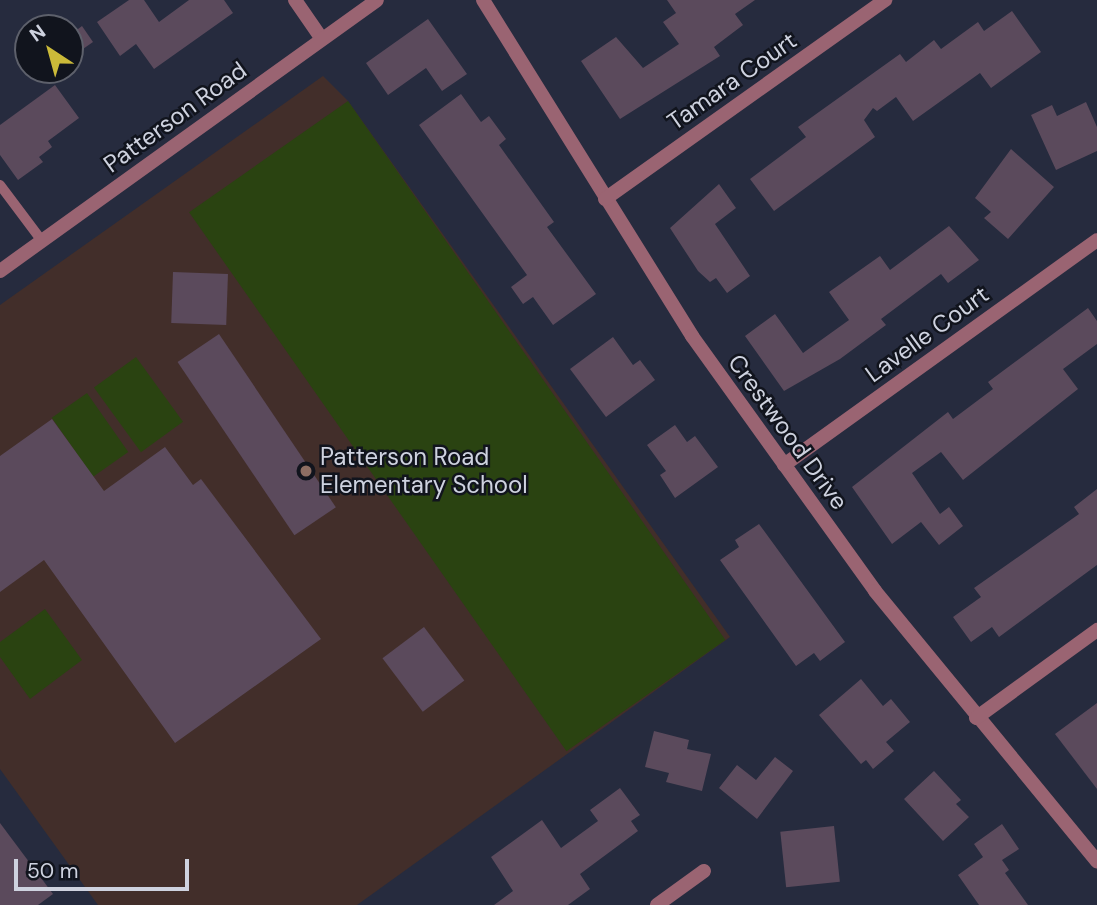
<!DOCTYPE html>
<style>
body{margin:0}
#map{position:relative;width:1097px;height:905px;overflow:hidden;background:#262b3e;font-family:"DM Sans",sans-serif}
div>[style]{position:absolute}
.education>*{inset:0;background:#422e2a}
.green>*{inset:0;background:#2a4311;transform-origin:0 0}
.building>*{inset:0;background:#5b4a5c;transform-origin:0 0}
.service>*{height:10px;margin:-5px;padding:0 5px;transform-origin:5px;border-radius:5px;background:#9a6472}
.minor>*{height:14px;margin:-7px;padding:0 7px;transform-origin:7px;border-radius:7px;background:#9a6472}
.tertiary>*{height:14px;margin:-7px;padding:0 7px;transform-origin:7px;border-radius:7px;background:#9a6472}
.dots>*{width:19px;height:19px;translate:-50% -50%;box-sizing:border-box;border:4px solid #11141d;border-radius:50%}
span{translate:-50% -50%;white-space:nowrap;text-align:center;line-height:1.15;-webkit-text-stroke:5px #11141d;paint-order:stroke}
.street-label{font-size:24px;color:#ced2df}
.poi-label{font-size:24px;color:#ced2df}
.left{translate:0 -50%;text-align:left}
.north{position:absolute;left:14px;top:14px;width:70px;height:70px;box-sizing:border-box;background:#11141d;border:2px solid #5d606b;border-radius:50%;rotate:324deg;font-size:19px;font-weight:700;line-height:28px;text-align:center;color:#ced2df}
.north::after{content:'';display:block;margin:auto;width:24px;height:32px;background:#cbba39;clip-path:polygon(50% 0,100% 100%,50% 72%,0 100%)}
.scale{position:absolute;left:14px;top:859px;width:175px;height:32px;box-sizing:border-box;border:4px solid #ced2df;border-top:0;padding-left:9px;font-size:21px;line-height:24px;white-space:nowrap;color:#ced2df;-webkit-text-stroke:5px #11141d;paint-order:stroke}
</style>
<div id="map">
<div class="education">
<div style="clip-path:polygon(323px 76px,348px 101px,730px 637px,357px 905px,98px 905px,0 769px,0 305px)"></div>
</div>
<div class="green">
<div style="left:348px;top:101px;width:658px;height:194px;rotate:55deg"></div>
<div style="left:136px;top:357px;width:80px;height:52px;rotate:54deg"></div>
<div style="left:87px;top:393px;width:72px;height:43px;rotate:55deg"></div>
<div style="clip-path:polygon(45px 609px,82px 660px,30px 699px,0 657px,0 642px)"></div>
</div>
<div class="building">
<div style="clip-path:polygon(129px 0,144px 0,159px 22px,189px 0,224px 0,233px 13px,154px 69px,136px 44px,120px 56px,97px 22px)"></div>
<div style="clip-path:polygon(667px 0,755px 0,735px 14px,743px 25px,714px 47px,720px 56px,620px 119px,581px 61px,616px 37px,643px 68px,679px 44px,663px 22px,676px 13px)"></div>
<div style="clip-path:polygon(1012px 11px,1041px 52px,991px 88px,980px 73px,913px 121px,896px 97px,877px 111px,873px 108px,864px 120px,875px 137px,774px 211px,750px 179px,806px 137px,798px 127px,900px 54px,906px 62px,934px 40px,941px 49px,978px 22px,984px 31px)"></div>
<div style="clip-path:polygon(428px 19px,467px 74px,442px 91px,426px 68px,388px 95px,366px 63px)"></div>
<div style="clip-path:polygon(82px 26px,93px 42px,70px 58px,70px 35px)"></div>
<div style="clip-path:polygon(55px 85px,79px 118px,48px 141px,52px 147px,39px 157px,43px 162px,18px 180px,0 155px,0 125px)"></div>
<div style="clip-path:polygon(461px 94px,481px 122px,489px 116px,506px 139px,499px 145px,554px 222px,547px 227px,596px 294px,553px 325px,533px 297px,523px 304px,511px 287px,527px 275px,419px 125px)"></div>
<div style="clip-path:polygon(1086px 102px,1097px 127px,1097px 151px,1056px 170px,1031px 115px,1052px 105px,1057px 116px)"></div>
<div style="clip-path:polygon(1011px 149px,1054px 187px,1008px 239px,984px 218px,991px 212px,975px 198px)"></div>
<div style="clip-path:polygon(719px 184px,736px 208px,715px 224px,750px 276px,727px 293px,716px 278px,710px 282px,698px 271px,670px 228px)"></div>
<div style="clip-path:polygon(949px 226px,979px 260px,948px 283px,941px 274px,881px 319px,886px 325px,840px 359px,784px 391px,745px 336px,775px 314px,803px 353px,849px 320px,829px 292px,880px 256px,890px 270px)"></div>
<div style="left:173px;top:272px;width:55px;height:51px;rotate:2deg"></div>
<div style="clip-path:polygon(1088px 308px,1097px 321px,1097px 344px,1063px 369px,1078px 389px,963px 480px,941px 452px,912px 473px,940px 514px,949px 507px,963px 526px,939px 545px,921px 522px,892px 544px,852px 487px,948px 412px,953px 419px,993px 389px,988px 382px)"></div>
<div style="left:219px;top:334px;width:209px;height:50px;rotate:56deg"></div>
<div style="clip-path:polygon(613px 337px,633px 365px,640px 360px,655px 380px,606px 417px,570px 369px)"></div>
<div style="clip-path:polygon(52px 419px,104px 491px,165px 447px,193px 485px,201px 479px,321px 639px,175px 743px,44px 560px,0 592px,0 456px)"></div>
<div style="clip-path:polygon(675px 425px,687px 442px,695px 436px,718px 467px,675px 498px,660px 475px,666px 471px,647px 445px)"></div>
<div style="clip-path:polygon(1097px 489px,1097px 565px,999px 637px,992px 627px,971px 642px,953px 617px,981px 597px,974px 588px,1079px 514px,1074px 507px)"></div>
<div style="clip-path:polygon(759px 524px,845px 642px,820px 661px,814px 653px,796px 666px,720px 560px,739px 547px,735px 540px)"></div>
<div style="left:424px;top:627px;width:67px;height:52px;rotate:53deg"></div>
<div style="clip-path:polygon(861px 679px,883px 706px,891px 699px,910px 722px,886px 742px,894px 751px,873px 769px,866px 760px,861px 764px,819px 715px)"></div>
<div style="clip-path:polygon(1097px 703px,1097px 789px,1055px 734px)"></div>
<div style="clip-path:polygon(654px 731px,689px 740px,687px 749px,711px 754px,702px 791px,666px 782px,669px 773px,645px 767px)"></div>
<div style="clip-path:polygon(775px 757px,793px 771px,757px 819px,719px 788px,737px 765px,756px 780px)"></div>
<div style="clip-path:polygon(934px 771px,961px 800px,956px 804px,969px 817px,943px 841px,904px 799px)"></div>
<div style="clip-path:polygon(620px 788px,640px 815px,631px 821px,638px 831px,580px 874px,590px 889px,568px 905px,494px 905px,513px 891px,491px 857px,542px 820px,561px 848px,598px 821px,590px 810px)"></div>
<div style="clip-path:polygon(0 823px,53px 894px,38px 905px,0 905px)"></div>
<div style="clip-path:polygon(1002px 824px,1019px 849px,1002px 860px,1009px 870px,1005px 873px,1028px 905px,979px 905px,958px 875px,983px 857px,974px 844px)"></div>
<div style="left:834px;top:826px;width:56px;height:54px;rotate:84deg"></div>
</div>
<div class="service">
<div style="left:0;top:185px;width:70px;rotate:53.1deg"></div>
</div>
<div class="minor">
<div style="left:483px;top:0;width:396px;rotate:58.1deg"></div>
<div style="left:692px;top:336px;width:314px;rotate:54.3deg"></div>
<div style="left:875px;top:591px;width:350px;rotate:50.6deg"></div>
<div style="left:605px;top:199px;width:344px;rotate:-35.4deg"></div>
<div style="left:784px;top:465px;width:385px;rotate:-35.7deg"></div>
<div style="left:976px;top:718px;width:150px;rotate:-36deg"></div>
<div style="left:657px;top:905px;width:58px;rotate:-35.9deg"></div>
</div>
<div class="tertiary">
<div style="left:295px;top:0;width:47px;rotate:55.3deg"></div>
<div style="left:0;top:271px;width:464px;rotate:-35.7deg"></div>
</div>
<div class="dots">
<div style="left:306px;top:471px;background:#8d6e63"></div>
</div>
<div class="street-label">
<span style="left:732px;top:81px;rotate:-35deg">Tamara Court</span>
<span style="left:175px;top:117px;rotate:-36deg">Patterson Road</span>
<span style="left:927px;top:334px;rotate:-36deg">Lavelle Court</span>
<span style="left:788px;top:432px;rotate:54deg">Crestwood Drive</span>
</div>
<div class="poi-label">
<span class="left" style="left:320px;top:471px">Patterson Road<br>Elementary School</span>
</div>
<div class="north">N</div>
<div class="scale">50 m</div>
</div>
